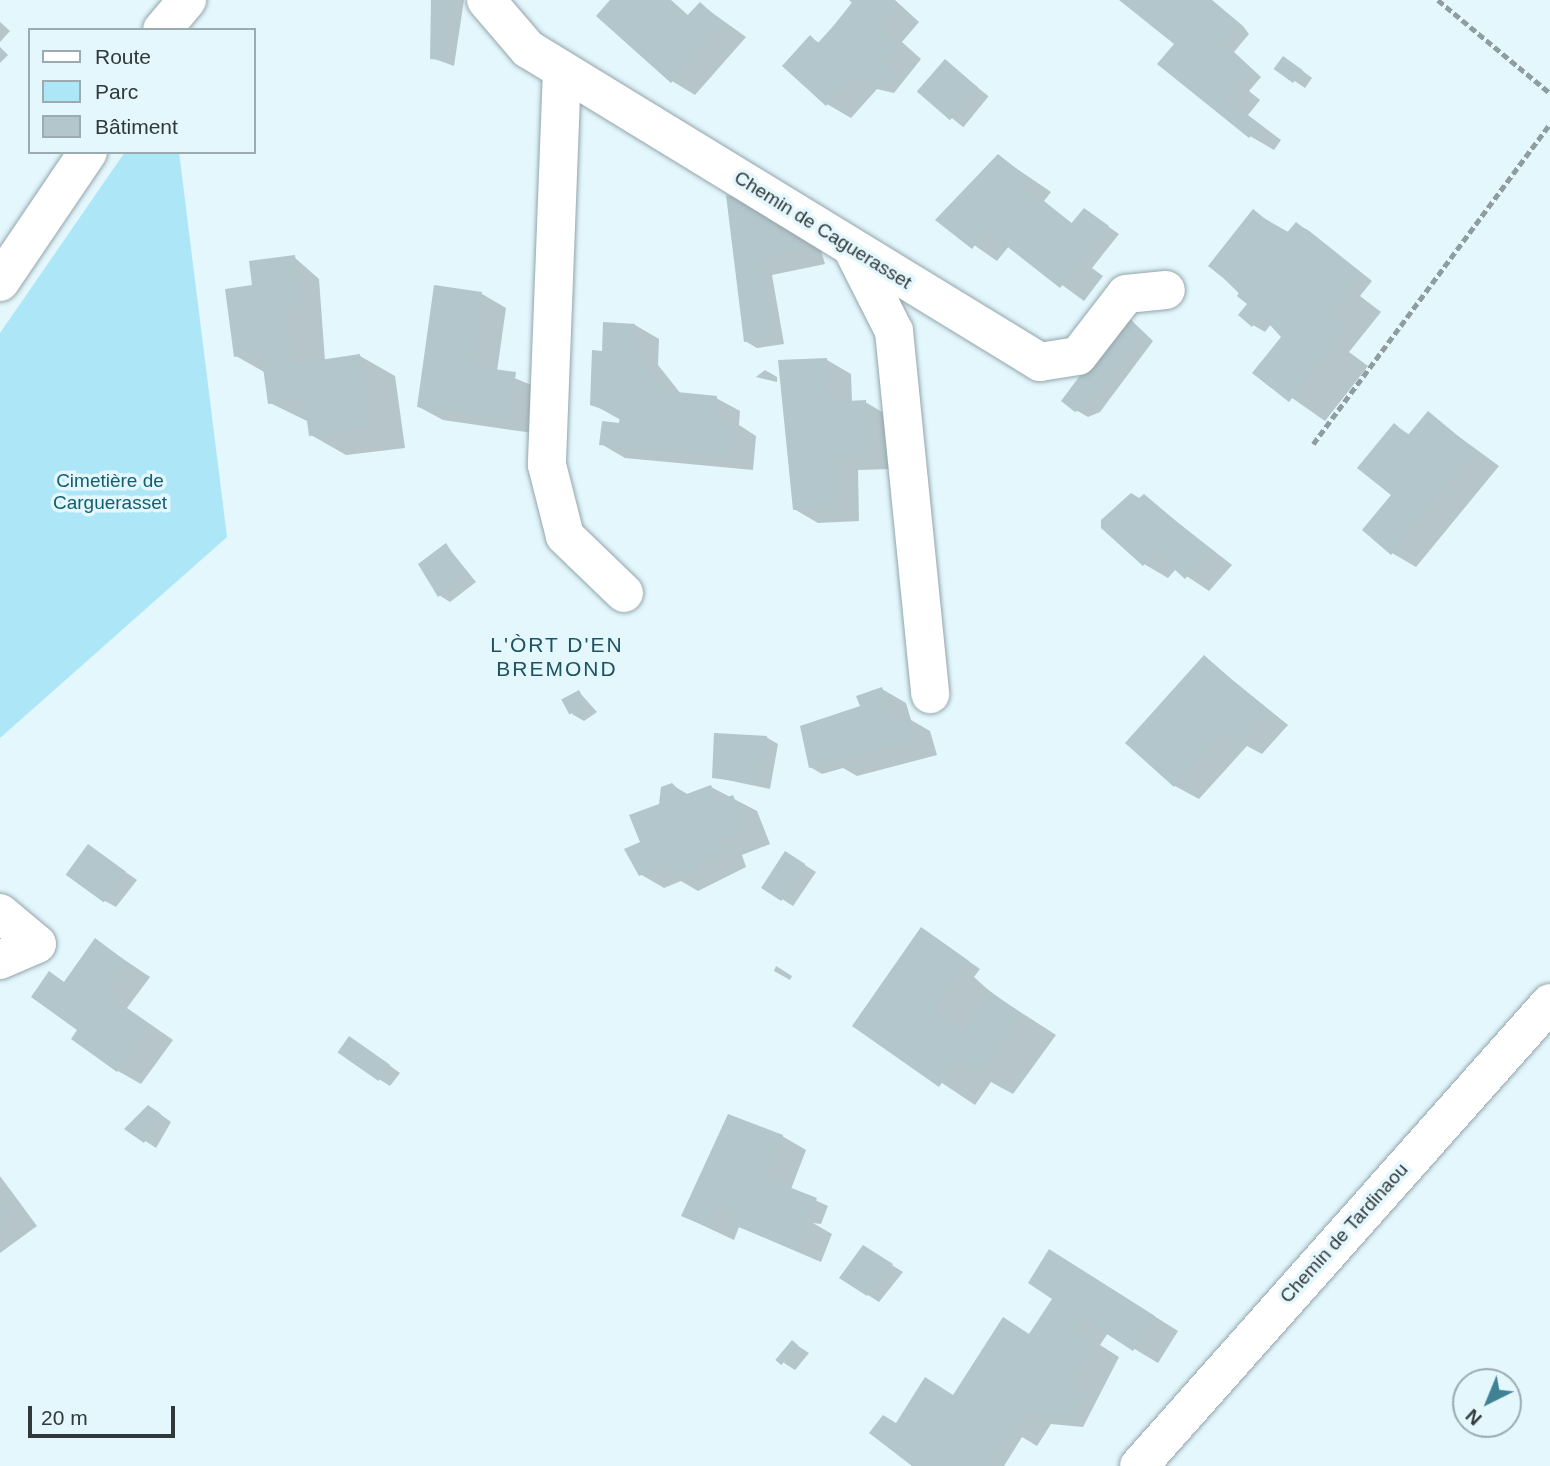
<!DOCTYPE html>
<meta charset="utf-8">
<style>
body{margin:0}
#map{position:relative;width:1550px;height:1466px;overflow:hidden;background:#e3f7fd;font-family:Arial,sans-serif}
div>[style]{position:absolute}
.green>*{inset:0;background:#ade6f7}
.shadow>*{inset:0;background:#0003;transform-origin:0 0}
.building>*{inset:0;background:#b3c6cc;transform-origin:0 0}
.path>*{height:4.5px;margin-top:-2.25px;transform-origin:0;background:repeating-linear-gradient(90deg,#8f9da1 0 7px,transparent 0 10.5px)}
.roads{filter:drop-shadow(0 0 2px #93a5aa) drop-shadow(0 0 2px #93a5aa)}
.minor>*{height:38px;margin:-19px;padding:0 19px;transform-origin:19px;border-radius:19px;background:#fff}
span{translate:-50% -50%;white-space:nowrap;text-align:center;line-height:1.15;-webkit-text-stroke:7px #e3f7fd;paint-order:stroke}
.street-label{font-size:19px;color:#31383a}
.park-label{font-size:19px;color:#116072}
.neighbourhood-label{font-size:21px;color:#1d5360;letter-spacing:2px}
.legend{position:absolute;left:28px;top:28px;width:228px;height:126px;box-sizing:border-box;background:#e3f7fd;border:2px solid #9cabaf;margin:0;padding:9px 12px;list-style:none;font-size:21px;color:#31383a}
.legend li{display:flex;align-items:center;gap:14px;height:35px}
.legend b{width:35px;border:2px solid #9cabaf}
.north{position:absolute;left:1452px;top:1368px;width:70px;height:70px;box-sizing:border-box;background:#e3f7fd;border:2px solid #9cabaf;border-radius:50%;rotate:223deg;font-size:19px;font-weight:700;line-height:28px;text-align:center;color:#31383a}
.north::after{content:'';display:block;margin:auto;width:24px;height:32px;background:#408293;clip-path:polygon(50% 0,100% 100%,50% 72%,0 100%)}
.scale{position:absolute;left:28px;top:1406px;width:147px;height:32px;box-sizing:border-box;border:4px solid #31383a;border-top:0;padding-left:9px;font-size:21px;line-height:24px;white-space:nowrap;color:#31383a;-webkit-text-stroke:5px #e3f7fd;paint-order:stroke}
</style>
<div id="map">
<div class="green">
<div style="clip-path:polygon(125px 152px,179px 152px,227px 537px,0 738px,0 333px)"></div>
</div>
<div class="shadow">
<div style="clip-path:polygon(431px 0,464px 0,454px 66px,432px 58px)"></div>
<div style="clip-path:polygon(612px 0,671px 0,689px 16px,700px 4px,746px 37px,695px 95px,672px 81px)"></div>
<div style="clip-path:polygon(854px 0,895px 0,919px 22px,902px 42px,921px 59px,894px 93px,877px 89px,851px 118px,827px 104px,810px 38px,820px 43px)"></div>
<div style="clip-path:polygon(1122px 0,1212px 0,1243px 26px,1249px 34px,1234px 52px,1261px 77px,1249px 91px,1260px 100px,1248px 115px,1281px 140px,1274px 150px,1250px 136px,1176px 44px)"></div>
<div style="clip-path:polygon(0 22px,10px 31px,0 42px)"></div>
<div style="clip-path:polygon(0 47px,8px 55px,0 63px)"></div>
<div style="left:945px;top:61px;width:56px;height:40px;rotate:39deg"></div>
<div style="clip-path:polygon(1295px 65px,1312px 78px,1305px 88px,1277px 69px)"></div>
<div style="clip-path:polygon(998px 156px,1051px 192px,1044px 201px,1074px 225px,1084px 210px,1119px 234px,1092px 268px,1103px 276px,1084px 301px,1009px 246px,997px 261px,938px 220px)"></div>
<div style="clip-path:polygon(728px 197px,817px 237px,825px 264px,772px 275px,784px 344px,757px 348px,745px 341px)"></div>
<div style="clip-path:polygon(1253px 212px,1290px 233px,1296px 224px,1308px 230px,1372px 281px,1360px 296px,1381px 312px,1349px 352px,1368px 366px,1325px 421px,1255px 372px,1283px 337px,1271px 324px,1265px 332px,1253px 325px,1255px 309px,1211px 266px)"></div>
<div style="clip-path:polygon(294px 257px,319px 279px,325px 361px,360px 356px,395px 376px,405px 448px,346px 455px,311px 435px,309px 422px,270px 403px,266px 373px,236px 356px,254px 286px)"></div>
<div style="clip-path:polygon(436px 287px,482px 294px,506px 308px,497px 371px,539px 388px,533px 433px,443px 420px,419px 407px)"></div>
<div style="clip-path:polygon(1127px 316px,1153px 341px,1100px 412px,1088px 417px,1076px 410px)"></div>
<div style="clip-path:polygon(635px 325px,659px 339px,658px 365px,681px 394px,716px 398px,740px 411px,739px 425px,756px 436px,753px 470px,625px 458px,601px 444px,621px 420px,592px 404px,603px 353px)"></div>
<div style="clip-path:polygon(827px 360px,851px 374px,852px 403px,865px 402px,889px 416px,892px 469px,858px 470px,859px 521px,818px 523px,794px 509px)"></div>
<div style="clip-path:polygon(765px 370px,777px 377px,777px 382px,756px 377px)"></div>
<div style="clip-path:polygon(1428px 414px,1499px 466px,1416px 567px,1392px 553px,1394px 425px,1410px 435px)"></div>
<div style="clip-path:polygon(1144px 496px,1232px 565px,1209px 591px,1176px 569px,1168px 578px,1144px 564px)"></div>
<div style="clip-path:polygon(446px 545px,476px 582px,450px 602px,439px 595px)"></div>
<div style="clip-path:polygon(1204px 657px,1288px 725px,1262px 754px,1247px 746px,1199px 799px,1175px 786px)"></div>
<div style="clip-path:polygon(882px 689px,906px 703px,911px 720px,930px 731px,937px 755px,857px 776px,843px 768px,822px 774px,810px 767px)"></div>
<div style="clip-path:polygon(579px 692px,597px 712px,584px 721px,572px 714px)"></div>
<div style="clip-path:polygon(766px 737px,778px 744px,770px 789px,713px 777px)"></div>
<div style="clip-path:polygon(672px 785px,689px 795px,711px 787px,757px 811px,770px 844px,742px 855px,746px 867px,698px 891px,681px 881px,664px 888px,640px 874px,642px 843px)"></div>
<div style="clip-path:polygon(88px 846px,137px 880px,116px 907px,105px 901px)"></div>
<div style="clip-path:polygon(797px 860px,816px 872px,793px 906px,763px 887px)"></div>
<div style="clip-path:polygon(933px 936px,980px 969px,974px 977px,994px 995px,1056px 1035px,1013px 1094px,991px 1082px,975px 1105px,855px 1025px)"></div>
<div style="clip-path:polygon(95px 940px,150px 977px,127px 1008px,173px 1040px,141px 1084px,118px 1071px,79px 1030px,50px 974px,65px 983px)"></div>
<div style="clip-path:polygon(776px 966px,792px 976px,790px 980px,774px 971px)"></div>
<div style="clip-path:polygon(361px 1045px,400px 1073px,390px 1086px,379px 1079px)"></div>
<div style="clip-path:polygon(160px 1114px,171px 1122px,156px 1148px,127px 1129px)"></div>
<div style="clip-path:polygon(782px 1136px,806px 1150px,791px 1189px,828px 1206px,821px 1224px,813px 1223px,832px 1234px,821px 1262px,739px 1227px,734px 1240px,683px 1216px)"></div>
<div style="clip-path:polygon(0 1176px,37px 1226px,0 1253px)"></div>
<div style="clip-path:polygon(864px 1248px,903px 1272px,879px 1302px,841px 1278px)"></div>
<div style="clip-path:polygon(1073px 1265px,1178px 1331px,1158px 1363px,1108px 1333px,1100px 1345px,1119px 1357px,1083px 1427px,1051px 1424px,1037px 1446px,1022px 1437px,1004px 1466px,917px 1466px,897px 1425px,954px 1396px,1030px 1336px)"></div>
<div style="clip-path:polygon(792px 1342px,809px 1353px,795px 1370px,784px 1363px)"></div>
</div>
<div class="building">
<div style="clip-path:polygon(431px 0,452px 0,442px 60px,430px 59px)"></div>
<div style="clip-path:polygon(610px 0,665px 0,685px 18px,700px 2px,723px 23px,671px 83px,596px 16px)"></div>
<div style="clip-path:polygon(849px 0,888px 0,897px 8px,879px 27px,899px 45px,884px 61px,896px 72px,882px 88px,870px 77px,863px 83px,853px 75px,826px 106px,782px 66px,810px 35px,818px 43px,853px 4px)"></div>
<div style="clip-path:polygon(1119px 0,1207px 0,1239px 26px,1222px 46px,1250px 69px,1225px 100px,1259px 126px,1249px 138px,1157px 64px,1174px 44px)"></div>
<div style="left:1283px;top:56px;width:24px;height:16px;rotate:36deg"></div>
<div style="left:945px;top:59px;width:44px;height:43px;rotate:41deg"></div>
<div style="clip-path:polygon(998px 154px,1028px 178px,1021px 186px,1070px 225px,1084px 208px,1109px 226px,1060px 288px,986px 230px,972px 249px,935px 220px)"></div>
<div style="clip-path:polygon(726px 195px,759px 202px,794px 222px,802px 251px,760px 260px,773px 338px,744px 342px)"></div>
<div style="clip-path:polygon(1253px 209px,1285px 235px,1296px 222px,1361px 274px,1329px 315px,1347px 328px,1289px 402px,1252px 373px,1281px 337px,1261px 315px,1252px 327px,1238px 315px,1247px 304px,1237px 296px,1240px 291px,1208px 266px)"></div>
<div style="clip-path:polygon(295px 255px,301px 306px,285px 308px,293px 364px,360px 354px,370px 428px,309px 436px,304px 399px,268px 404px,261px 353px,234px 357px,225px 289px,252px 285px,249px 261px)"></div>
<div style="clip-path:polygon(434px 285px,482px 292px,472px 366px,516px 372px,509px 421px,417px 407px)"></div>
<div style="clip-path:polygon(1126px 314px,1143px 334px,1088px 406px,1075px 412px,1061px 401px)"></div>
<div style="clip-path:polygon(603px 322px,635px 324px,635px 350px,667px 391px,717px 396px,715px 419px,733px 420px,729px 457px,599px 445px,602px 421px,619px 423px,620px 415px,590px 405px,592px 350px,602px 351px)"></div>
<div style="clip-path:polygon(827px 358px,829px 402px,866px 400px,868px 456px,834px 457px,836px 508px,793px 510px,778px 360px)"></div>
<div style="clip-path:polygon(1428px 411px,1476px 451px,1391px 555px,1362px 530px,1391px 495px,1357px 468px,1394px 423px,1408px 435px)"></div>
<div style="clip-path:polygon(1131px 493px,1139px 498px,1144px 494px,1210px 550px,1185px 579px,1155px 552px,1143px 566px,1101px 528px,1101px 520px)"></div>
<div style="clip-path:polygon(446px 543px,466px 575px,438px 597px,418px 564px)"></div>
<div style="clip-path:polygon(1204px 655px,1266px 710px,1237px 742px,1224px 731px,1174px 787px,1125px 743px)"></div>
<div style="clip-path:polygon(882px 687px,892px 720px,906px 715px,915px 742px,809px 768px,800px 726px,860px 706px,856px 696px)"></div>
<div style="left:579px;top:690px;width:17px;height:20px;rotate:62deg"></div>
<div style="clip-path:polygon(714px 733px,767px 736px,758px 784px,712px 778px)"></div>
<div style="clip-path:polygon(672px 783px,684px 795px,711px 785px,718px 801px,733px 795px,747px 830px,719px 841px,724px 853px,701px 862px,703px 867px,673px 878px,666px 863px,639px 876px,624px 849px,640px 842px,629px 815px,659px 804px,661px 787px)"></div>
<div style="left:88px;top:844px;width:47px;height:38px;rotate:36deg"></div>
<div style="left:785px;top:851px;width:24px;height:44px;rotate:33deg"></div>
<div style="clip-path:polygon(921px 927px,969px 961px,935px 1010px,965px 1031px,987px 989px,1022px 1014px,978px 1076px,957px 1061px,939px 1087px,852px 1026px)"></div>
<div style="clip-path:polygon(95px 938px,127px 962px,105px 993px,150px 1025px,117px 1072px,71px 1039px,77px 1030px,31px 997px,49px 971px,64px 982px)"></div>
<div style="left:349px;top:1036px;width:50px;height:20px;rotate:35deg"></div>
<div style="clip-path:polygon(148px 1105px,161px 1114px,144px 1143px,124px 1129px)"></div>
<div style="clip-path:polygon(728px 1114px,783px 1135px,766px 1178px,817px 1198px,797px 1249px,728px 1223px,733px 1210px,719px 1205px,710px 1228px,681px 1216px)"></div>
<div style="clip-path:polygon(0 1192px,14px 1212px,0 1222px)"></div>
<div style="clip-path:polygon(863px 1245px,893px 1264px,867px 1296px,839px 1278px)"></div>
<div style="clip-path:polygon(1049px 1249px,1155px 1316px,1133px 1351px,1084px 1319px,1077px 1330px,1096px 1342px,1070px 1384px,1087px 1395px,1071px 1421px,1041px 1419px,1027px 1411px,989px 1466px,912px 1466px,869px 1433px,883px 1415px,896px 1423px,925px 1377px,953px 1395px,1003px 1317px,1029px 1334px,1052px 1299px,1028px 1283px)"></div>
<div style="left:792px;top:1340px;width:8px;height:26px;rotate:40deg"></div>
</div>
<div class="path">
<div style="left:1438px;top:0;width:146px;rotate:39.7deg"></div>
<div style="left:1313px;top:444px;width:398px;rotate:-53.5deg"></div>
</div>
<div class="roads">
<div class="minor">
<div style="left:486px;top:0;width:65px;rotate:49.4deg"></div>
<div style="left:528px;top:49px;width:600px;rotate:31.44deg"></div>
<div style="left:1040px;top:362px;width:38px;rotate:-9deg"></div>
<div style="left:1078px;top:356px;width:78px;rotate:-52.3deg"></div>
<div style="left:1126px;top:294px;width:40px;rotate:-5.7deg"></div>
<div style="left:162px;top:30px;width:39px;rotate:-50deg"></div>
<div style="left:562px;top:70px;width:395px;rotate:92.2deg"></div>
<div style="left:547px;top:465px;width:73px;rotate:75.8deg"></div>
<div style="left:565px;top:536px;width:82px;rotate:44deg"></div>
<div style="left:852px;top:248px;width:93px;rotate:63.2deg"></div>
<div style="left:894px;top:331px;width:365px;rotate:84.3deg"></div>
<div style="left:0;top:282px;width:157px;rotate:-55.9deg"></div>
<div style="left:0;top:913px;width:48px;rotate:40deg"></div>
<div style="left:37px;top:944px;width:40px;rotate:156.6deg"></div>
<div style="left:1139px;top:1466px;width:619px;rotate:-48.4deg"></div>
</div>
</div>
<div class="street-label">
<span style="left:823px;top:230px;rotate:32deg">Chemin de Caguerasset</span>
<span style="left:1344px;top:1233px;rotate:-48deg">Chemin de Tardinaou</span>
</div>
<div class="park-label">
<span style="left:110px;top:492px">Cimetière de<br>Carguerasset</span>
</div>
<div class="neighbourhood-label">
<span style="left:557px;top:657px">L'ÒRT D'EN<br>BREMOND</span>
</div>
<ul class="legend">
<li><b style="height:9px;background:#fff"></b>Route</li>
<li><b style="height:19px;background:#ade6f7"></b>Parc</li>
<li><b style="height:19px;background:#b3c6cc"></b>Bâtiment</li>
</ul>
<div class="north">N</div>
<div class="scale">20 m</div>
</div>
